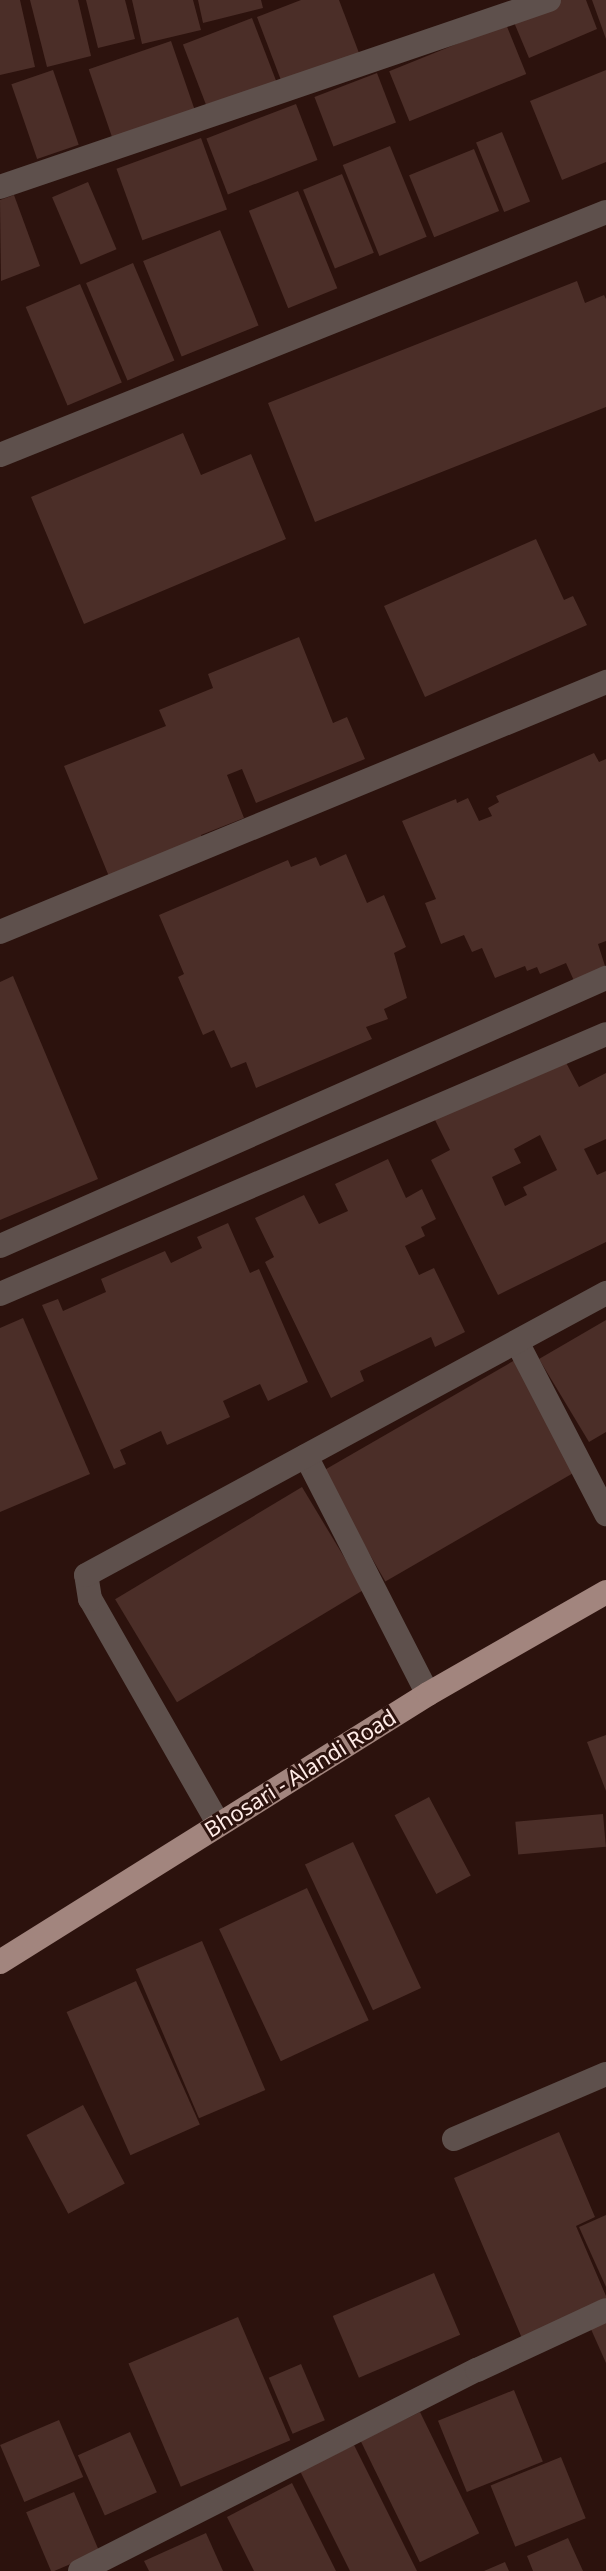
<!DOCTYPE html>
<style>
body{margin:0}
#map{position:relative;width:606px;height:2571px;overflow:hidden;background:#2c120d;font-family:"Noto Sans",sans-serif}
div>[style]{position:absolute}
.building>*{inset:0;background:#4b2e28;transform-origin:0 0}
.lane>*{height:24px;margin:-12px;padding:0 12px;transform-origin:12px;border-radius:12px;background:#5e504c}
.street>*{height:24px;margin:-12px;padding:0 12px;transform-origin:12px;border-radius:12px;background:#5e504c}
.primary>*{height:24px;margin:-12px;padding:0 12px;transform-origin:12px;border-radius:12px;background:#a2857e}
span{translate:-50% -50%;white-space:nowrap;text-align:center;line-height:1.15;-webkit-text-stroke:6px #2c120d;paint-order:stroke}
.street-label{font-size:22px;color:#ffebe7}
</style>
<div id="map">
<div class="building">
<div style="clip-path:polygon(0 0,20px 0,35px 67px,0 75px)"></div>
<div style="clip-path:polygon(30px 0,78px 0,91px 56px,47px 67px)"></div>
<div style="clip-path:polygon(86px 0,125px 0,135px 39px,98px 48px)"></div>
<div style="clip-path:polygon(132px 0,193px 0,201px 30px,142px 44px)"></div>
<div style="clip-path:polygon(198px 0,261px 0,263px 8px,203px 23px)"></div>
<div style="clip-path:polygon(301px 0,339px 0,359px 53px,282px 83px,257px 17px)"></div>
<div style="clip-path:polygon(559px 0,586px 0,597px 29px,529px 58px,513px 20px)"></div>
<div style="clip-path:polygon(592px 0,606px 0,606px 39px)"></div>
<div style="left:252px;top:18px;width:68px;height:74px;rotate:69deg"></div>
<div style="left:506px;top:24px;width:54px;height:126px;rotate:68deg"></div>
<div style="left:171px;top:41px;width:75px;height:87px;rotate:71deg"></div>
<div style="left:53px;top:70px;width:79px;height:44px;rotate:71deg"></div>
<div style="clip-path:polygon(606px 70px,606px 162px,562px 180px,530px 101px)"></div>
<div style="left:377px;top:73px;width:53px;height:67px;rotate:69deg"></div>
<div style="left:296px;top:104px;width:60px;height:96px;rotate:69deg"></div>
<div style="left:502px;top:132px;width:75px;height:28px;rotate:68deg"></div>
<div style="left:201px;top:138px;width:76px;height:90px;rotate:70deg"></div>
<div style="left:390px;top:146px;width:98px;height:51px;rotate:68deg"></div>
<div style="left:474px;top:149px;width:67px;height:70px;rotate:68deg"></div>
<div style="left:342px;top:174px;width:85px;height:42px;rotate:68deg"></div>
<div style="left:88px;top:182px;width:73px;height:39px;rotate:67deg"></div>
<div style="left:298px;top:191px;width:105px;height:53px;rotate:68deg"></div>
<div style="clip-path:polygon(14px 195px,40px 266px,1px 281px,0 200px)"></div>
<div style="left:220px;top:230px;width:103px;height:83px;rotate:68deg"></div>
<div style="left:133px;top:263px;width:106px;height:51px;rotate:67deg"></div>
<div style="clip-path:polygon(577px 281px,585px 303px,604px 295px,606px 299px,606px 407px,315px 522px,268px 403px)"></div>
<div style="left:80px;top:284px;width:107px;height:59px;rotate:67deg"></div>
<div style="clip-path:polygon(183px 433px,201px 475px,251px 454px,286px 539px,84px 624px,31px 497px)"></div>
<div style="clip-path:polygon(536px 539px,564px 600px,573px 596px,587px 625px,425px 697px,384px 606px)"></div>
<div style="clip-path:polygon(299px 637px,333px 723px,347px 717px,365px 759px,256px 803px,242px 769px,227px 775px,244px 818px,201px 835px,203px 841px,110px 879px,64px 766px,166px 726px,159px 710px,213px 688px,208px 674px)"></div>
<div style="clip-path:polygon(594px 753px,599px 762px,606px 759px,606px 941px,598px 944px,606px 969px,575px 983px,566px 963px,540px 974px,537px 967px,527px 971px,525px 966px,495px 978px,482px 948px,472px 952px,464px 935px,441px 944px,425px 903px,436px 899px,402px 821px,456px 799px,457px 803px,468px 798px,479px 821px,492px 816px,488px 808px,499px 802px,496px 796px)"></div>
<div style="clip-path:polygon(346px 854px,367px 903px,384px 895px,406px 947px,394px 953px,407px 998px,384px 1009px,388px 1019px,366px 1027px,372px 1039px,256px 1088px,246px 1062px,231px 1068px,214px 1030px,203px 1035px,178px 977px,184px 974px,159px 915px,288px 860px,291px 867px,316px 857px,320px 866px)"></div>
<div style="clip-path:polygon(13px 976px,98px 1179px,0 1220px,0 982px)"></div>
<div style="clip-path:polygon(evenodd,562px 1055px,579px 1087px,606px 1073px,606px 1139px,584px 1149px,597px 1175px,606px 1171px,606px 1242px,498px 1295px,431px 1160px,450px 1150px,434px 1118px,562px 1055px,540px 1135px,557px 1170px,523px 1187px,527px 1195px,505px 1206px,492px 1177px,521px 1163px,514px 1149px,540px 1135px)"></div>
<div style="clip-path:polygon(388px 1159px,406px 1198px,422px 1189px,436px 1219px,421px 1227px,425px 1236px,405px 1246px,419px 1275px,434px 1268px,465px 1332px,435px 1347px,431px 1337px,360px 1371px,364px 1381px,331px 1398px,265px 1262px,274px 1257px,255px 1218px,304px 1195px,319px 1224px,348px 1211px,335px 1184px)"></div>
<div style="clip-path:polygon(228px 1223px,250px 1273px,259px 1269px,308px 1382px,268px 1401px,260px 1384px,223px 1401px,230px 1417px,167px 1445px,161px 1431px,120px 1450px,126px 1464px,114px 1469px,42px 1305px,58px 1299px,63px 1311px,106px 1292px,101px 1279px,165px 1251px,171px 1263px,202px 1248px,197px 1237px)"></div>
<div style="clip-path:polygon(23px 1318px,90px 1474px,0 1512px,0 1328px)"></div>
<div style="clip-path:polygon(606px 1320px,606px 1432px,589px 1442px,539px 1359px)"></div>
<div style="left:515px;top:1360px;width:127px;height:223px;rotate:60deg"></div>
<div style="left:302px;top:1487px;width:120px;height:218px;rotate:59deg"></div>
<div style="clip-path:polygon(606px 1735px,606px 1791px,587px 1742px)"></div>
<div style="left:429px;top:1797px;width:89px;height:39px;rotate:62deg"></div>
<div style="left:603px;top:1814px;width:33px;height:88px;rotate:85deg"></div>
<div style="left:353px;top:1842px;width:161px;height:53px;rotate:65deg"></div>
<div style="left:307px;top:1888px;width:146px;height:97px;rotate:65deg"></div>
<div style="left:202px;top:1941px;width:162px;height:72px;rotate:67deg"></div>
<div style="left:136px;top:1981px;width:157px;height:76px;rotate:66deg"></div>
<div style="left:83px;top:2105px;width:89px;height:64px;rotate:62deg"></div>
<div style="clip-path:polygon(559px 2132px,595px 2217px,576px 2226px,606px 2296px,606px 2308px,524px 2343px,454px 2178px)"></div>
<div style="clip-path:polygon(606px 2215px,606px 2287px,579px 2227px)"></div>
<div style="left:434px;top:2273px;width:67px;height:110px;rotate:67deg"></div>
<div style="left:238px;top:2317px;width:134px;height:119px;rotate:67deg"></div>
<div style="clip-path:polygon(606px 2320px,606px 2363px,590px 2327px)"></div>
<div style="left:301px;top:2364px;width:61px;height:35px;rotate:67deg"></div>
<div style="left:514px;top:2390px;width:77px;height:82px;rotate:68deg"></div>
<div style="left:420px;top:2412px;width:135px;height:66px;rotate:64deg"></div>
<div style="left:59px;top:2420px;width:62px;height:64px;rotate:67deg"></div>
<div style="left:130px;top:2432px;width:66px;height:57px;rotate:66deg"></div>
<div style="clip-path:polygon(354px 2445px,417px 2571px,350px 2571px,300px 2471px)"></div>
<div style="left:561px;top:2457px;width:66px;height:76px;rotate:68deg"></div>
<div style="clip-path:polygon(292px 2483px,336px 2571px,254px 2571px,227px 2517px)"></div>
<div style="left:74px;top:2492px;width:65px;height:52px;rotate:67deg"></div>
<div style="clip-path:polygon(206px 2533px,223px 2571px,149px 2571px,144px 2561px)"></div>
<div style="clip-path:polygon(568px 2538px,583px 2571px,533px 2571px,527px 2556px)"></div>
<div style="clip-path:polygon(505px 2562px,509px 2571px,484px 2571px)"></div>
</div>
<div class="lane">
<div style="left:517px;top:1342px;width:194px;rotate:62.6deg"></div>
<div style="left:306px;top:1456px;width:267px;rotate:62.9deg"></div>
<div style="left:218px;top:1823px;width:258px;rotate:-119.7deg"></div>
<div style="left:90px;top:1599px;width:24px;rotate:-99deg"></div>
<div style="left:86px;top:1575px;width:592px;rotate:-28.47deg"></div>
</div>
<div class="street">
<div style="left:0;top:187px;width:580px;rotate:-18.81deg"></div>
<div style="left:0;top:455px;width:653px;rotate:-21.85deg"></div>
<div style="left:0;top:932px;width:656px;rotate:-22.42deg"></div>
<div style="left:0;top:1246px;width:663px;rotate:-23.86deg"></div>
<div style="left:0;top:1294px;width:659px;rotate:-23.22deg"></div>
<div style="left:454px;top:2139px;width:165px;rotate:-23.2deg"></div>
<div style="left:80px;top:2571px;width:445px;rotate:-26.9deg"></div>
<div style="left:477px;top:2370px;width:142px;rotate:-24.9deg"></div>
</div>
<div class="primary">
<div style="left:0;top:1962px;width:505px;rotate:-32.05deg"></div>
<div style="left:428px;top:1694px;width:205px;rotate:-29.8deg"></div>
</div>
<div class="street-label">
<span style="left:300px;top:1773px;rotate:-32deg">Bhosari - Alandi Road</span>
</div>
</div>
